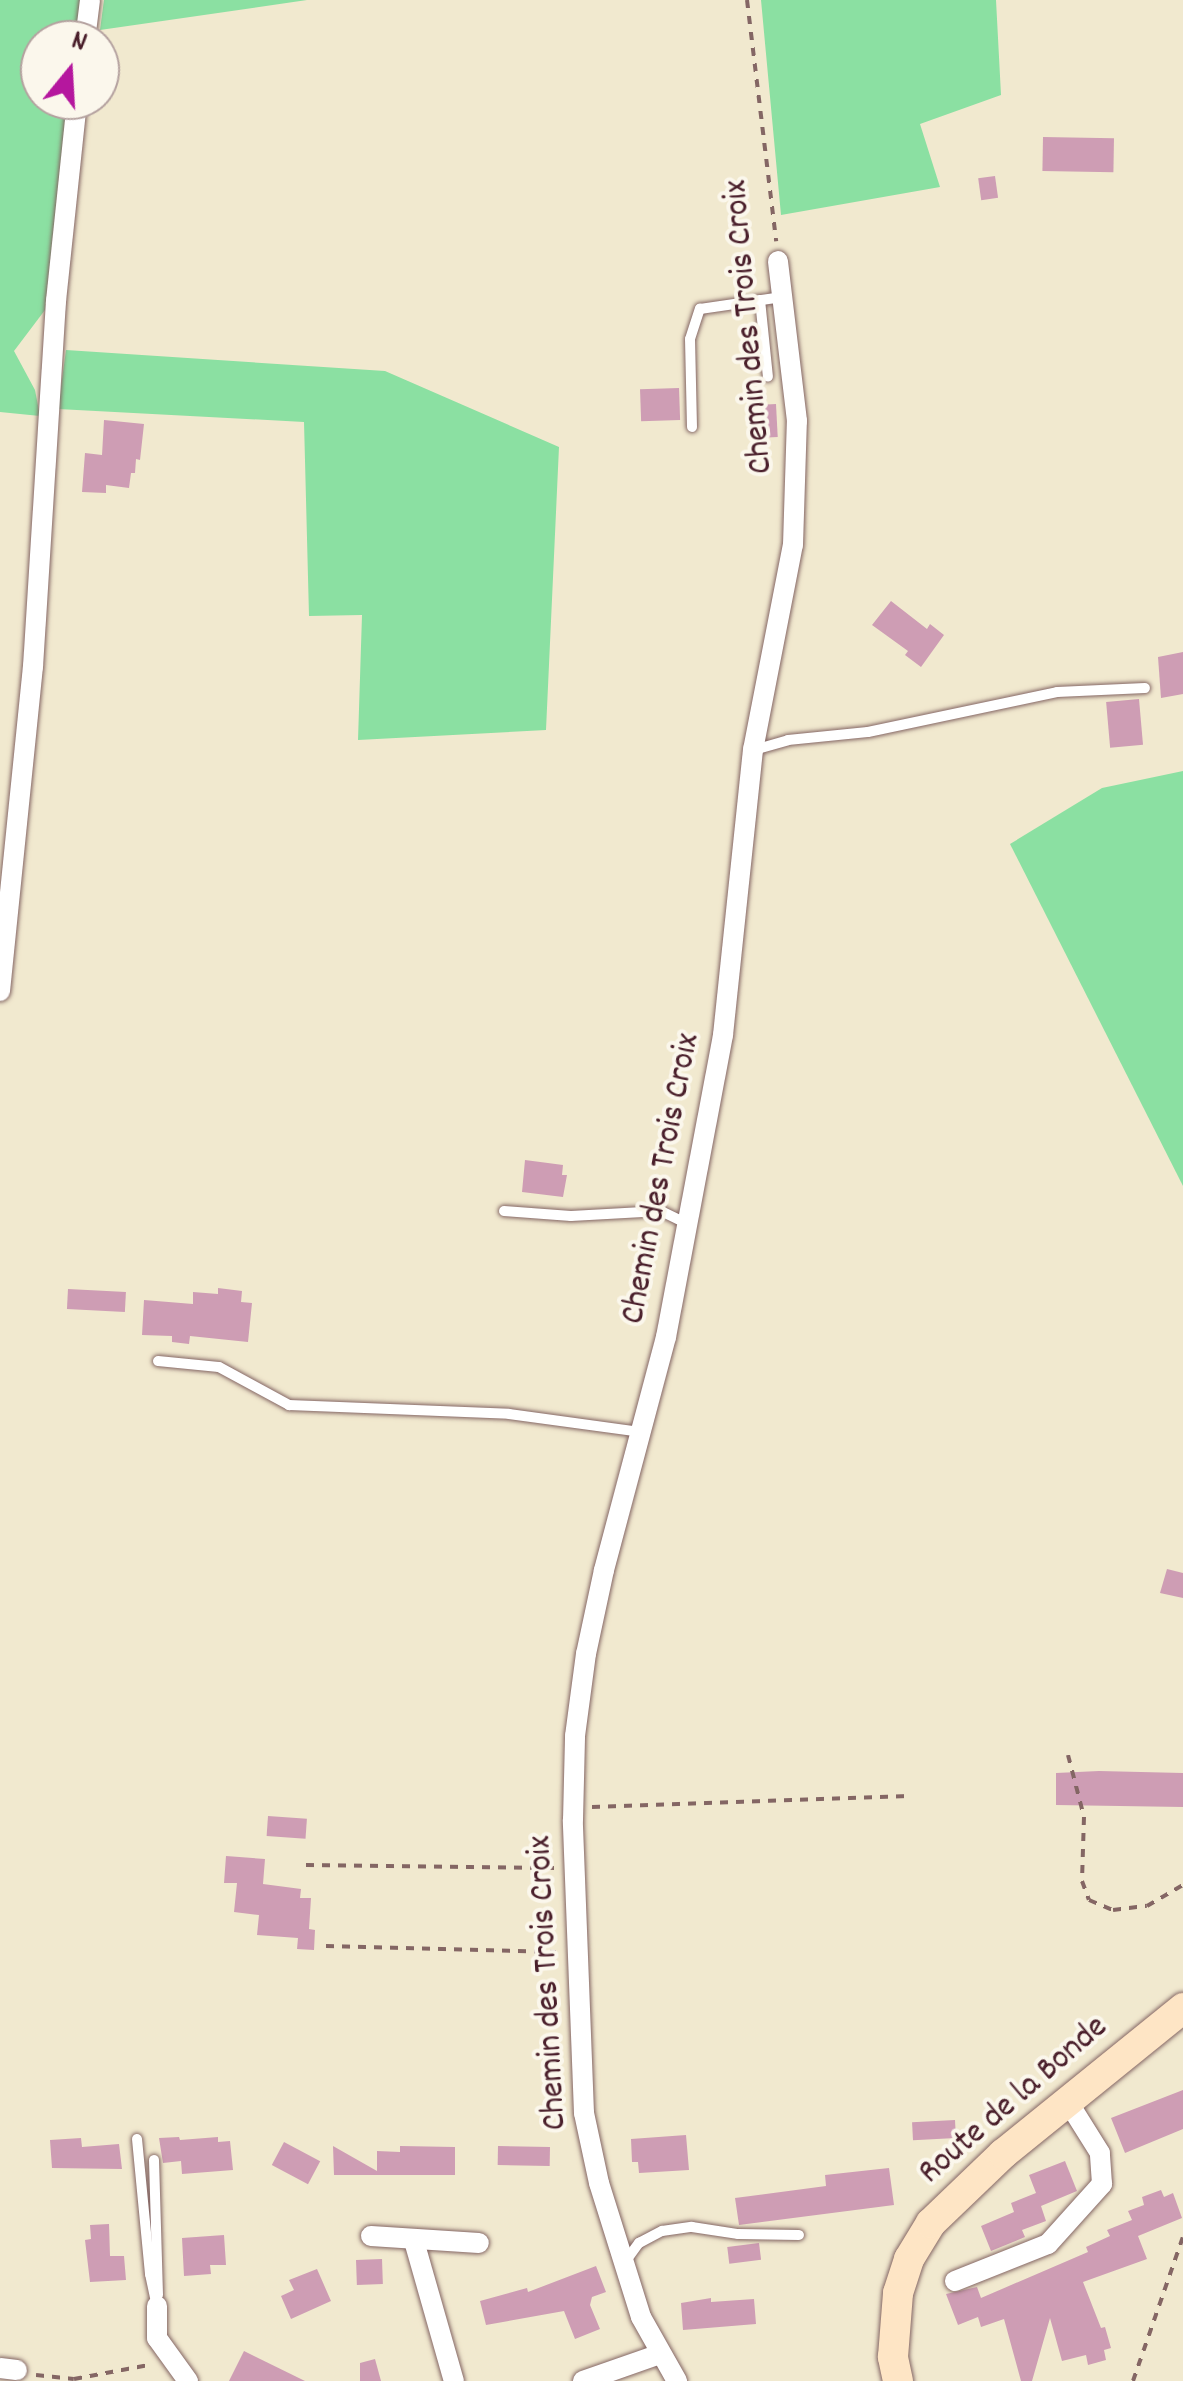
<!DOCTYPE html>
<style>
body{margin:0}
#map{position:relative;width:1183px;height:2381px;overflow:hidden;background:#f1e9cf;font-family:Dekko,sans-serif}
div>[style]{position:absolute}
.green>*{inset:0;background:#8be0a2}
.building>*{inset:0;background:#ce9db4;transform-origin:0 0}
.path>*{height:4px;margin-top:-2px;transform-origin:0;background:repeating-linear-gradient(90deg,#846664 0 8px,transparent 0 16px)}
.roads{filter:drop-shadow(0 0 2px #846664) drop-shadow(0 0 2px #846664)}
.service>*{height:10px;margin:-5px;padding:0 5px;transform-origin:5px;border-radius:5px;background:#fff}
.minor>*{height:20px;margin:-10px;padding:0 10px;transform-origin:10px;border-radius:10px;background:#fff}
.secondary>*{height:30px;margin:-15px;padding:0 15px;transform-origin:15px;border-radius:15px;background:#fee5c5}
span{translate:-50% -50%;white-space:nowrap;text-align:center;line-height:1.15;-webkit-text-stroke:8px #fbf7ec;paint-order:stroke}
.street-label{font-size:35px;color:#4a1f2b}
.north{position:absolute;left:20px;top:20px;width:100px;height:100px;box-sizing:border-box;background:#fbf7ec;border:2px solid #b4a19f;border-radius:50%;rotate:18deg;font-size:28px;font-weight:700;line-height:40px;text-align:center;color:#4a1f2b}
.north::after{content:'';display:block;margin:auto;width:35px;height:45px;background:#b5179e;clip-path:polygon(50% 0,100% 100%,50% 72%,0 100%)}
</style>
<div id="map">
<div class="green">
<div style="clip-path:polygon(0 0,80px 0,76px 40px,40px 40px,40px 100px,69px 100px,45px 310px,14px 351px,35px 390px,40px 416px,0 412px)"></div>
<div style="clip-path:polygon(104px 0,307px 0,100px 30px)"></div>
<div style="clip-path:polygon(761px 0,996px 0,1001px 95px,920px 124px,940px 187px,781px 215px)"></div>
<div style="clip-path:polygon(66px 350px,385px 371px,559px 447px,546px 730px,358px 740px,362px 615px,309px 616px,304px 422px,58px 409px)"></div>
<div style="clip-path:polygon(1183px 771px,1183px 1186px,1010px 844px,1102px 788px)"></div>
</div>
<div class="building">
<div style="left:1043px;top:137px;width:71px;height:34px;rotate:1deg"></div>
<div style="left:995px;top:176px;width:22px;height:17px;rotate:82deg"></div>
<div style="left:679px;top:388px;width:32px;height:39px;rotate:88deg"></div>
<div style="left:776px;top:404px;width:33px;height:23px;rotate:87deg"></div>
<div style="clip-path:polygon(104px 420px,144px 424px,140px 460px,136px 459px,135px 473px,131px 473px,129px 488px,106px 485px,106px 493px,82px 492px,85px 453px,102px 455px)"></div>
<div style="clip-path:polygon(891px 601px,927px 629px,930px 624px,944px 635px,921px 667px,905px 655px,908px 651px,872px 625px)"></div>
<div style="clip-path:polygon(1183px 652px,1183px 694px,1161px 698px,1158px 657px)"></div>
<div style="left:1139px;top:699px;width:46px;height:33px;rotate:85deg"></div>
<div style="clip-path:polygon(525px 1160px,563px 1165px,562px 1175px,567px 1175px,563px 1197px,522px 1192px)"></div>
<div style="clip-path:polygon(218px 1288px,242px 1291px,241px 1302px,252px 1303px,248px 1342px,190px 1336px,189px 1344px,172px 1342px,172px 1336px,142px 1335px,144px 1300px,193px 1304px,193px 1292px,218px 1294px)"></div>
<div style="left:68px;top:1289px;width:58px;height:20px;rotate:3deg"></div>
<div style="clip-path:polygon(1167px 1569px,1183px 1573px,1183px 1598px,1160px 1593px)"></div>
<div style="clip-path:polygon(1099px 1771px,1183px 1773px,1183px 1807px,1056px 1805px,1056px 1773px)"></div>
<div style="left:268px;top:1816px;width:39px;height:20px;rotate:4deg"></div>
<div style="clip-path:polygon(226px 1856px,265px 1859px,263px 1884px,301px 1889px,300px 1898px,311px 1898px,309px 1929px,315px 1930px,314px 1950px,297px 1949px,298px 1938px,257px 1935px,259px 1915px,234px 1912px,237px 1883px,224px 1883px)"></div>
<div style="clip-path:polygon(1183px 2090px,1183px 2129px,1125px 2153px,1111px 2118px)"></div>
<div style="left:955px;top:2120px;width:18px;height:43px;rotate:87deg"></div>
<div style="clip-path:polygon(686px 2135px,689px 2170px,639px 2173px,638px 2162px,632px 2162px,631px 2139px)"></div>
<div style="clip-path:polygon(179px 2137px,180px 2140px,218px 2137px,218px 2142px,230px 2141px,233px 2170px,182px 2174px,181px 2161px,163px 2163px,159px 2138px)"></div>
<div style="clip-path:polygon(81px 2138px,82px 2147px,119px 2144px,122px 2169px,52px 2168px,50px 2140px)"></div>
<div style="left:284px;top:2142px;width:41px;height:26px;rotate:28deg"></div>
<div style="clip-path:polygon(333px 2146px,377px 2171px,377px 2151px,400px 2152px,400px 2146px,455px 2147px,455px 2175px,334px 2175px)"></div>
<div style="left:498px;top:2146px;width:52px;height:19px;rotate:1deg"></div>
<div style="clip-path:polygon(1065px 2161px,1077px 2191px,1041px 2206px,1046px 2221px,1022px 2230px,1025px 2237px,991px 2251px,981px 2226px,1014px 2212px,1011px 2203px,1036px 2193px,1029px 2175px)"></div>
<div style="clip-path:polygon(889px 2168px,894px 2205px,739px 2225px,735px 2198px,826px 2186px,825px 2175px)"></div>
<div style="clip-path:polygon(1161px 2190px,1164px 2197px,1173px 2193px,1182px 2218px,1138px 2236px,1147px 2259px,1083px 2282px,1101px 2328px,1105px 2327px,1111px 2348px,1104px 2350px,1106px 2360px,1088px 2365px,1086px 2355px,1062px 2361px,1050px 2318px,1032px 2381px,1021px 2381px,1004px 2319px,981px 2327px,978px 2317px,958px 2325px,946px 2294px,977px 2287px,981px 2298px,1088px 2252px,1086px 2247px,1110px 2236px,1107px 2230px,1132px 2220px,1128px 2211px,1144px 2205px,1142px 2197px)"></div>
<div style="clip-path:polygon(109px 2224px,110px 2256px,124px 2256px,126px 2280px,90px 2282px,85px 2240px,91px 2239px,90px 2225px)"></div>
<div style="clip-path:polygon(224px 2235px,226px 2265px,210px 2265px,211px 2274px,184px 2276px,182px 2238px)"></div>
<div style="left:759px;top:2243px;width:17px;height:32px;rotate:83deg"></div>
<div style="left:382px;top:2259px;width:25px;height:26px;rotate:88deg"></div>
<div style="clip-path:polygon(596px 2266px,606px 2292px,592px 2297px,590px 2305px,600px 2329px,575px 2339px,564px 2311px,486px 2325px,480px 2301px,527px 2288px,528px 2292px)"></div>
<div style="clip-path:polygon(317px 2269px,331px 2301px,291px 2319px,281px 2296px,294px 2290px,289px 2280px)"></div>
<div style="clip-path:polygon(711px 2298px,711px 2302px,754px 2299px,756px 2324px,683px 2330px,681px 2303px)"></div>
<div style="clip-path:polygon(244px 2351px,305px 2381px,229px 2381px)"></div>
<div style="clip-path:polygon(375px 2359px,381px 2381px,360px 2381px,360px 2363px)"></div>
</div>
<div class="path">
<div style="left:747px;top:0;width:243px;rotate:83.1deg"></div>
<div style="left:1068px;top:1755px;width:64px;rotate:75.5deg"></div>
<div style="left:1084px;top:1817px;width:64px;rotate:91.8deg"></div>
<div style="left:1082px;top:1881px;width:20px;rotate:70deg"></div>
<div style="left:1089px;top:1900px;width:26px;rotate:23deg"></div>
<div style="left:1113px;top:1910px;width:34px;rotate:-7deg"></div>
<div style="left:1147px;top:1906px;width:42px;rotate:-30.3deg"></div>
<div style="left:592px;top:1807px;width:317px;rotate:-2deg"></div>
<div style="left:306px;top:1865px;width:250px;rotate:0.7deg"></div>
<div style="left:326px;top:1946px;width:230px;rotate:1.5deg"></div>
<div style="left:36px;top:2375px;width:38px;rotate:6deg"></div>
<div style="left:74px;top:2379px;width:76px;rotate:-10.6deg"></div>
<div style="left:1133px;top:2381px;width:152px;rotate:-70.9deg"></div>
</div>
<div class="roads">
<div class="service">
<div style="left:760px;top:300px;width:77px;rotate:84.1deg"></div>
<div style="left:692px;top:427px;width:88px;rotate:-91.3deg"></div>
<div style="left:690px;top:339px;width:32px;rotate:-72deg"></div>
<div style="left:700px;top:309px;width:83px;rotate:-8.3deg"></div>
<div style="left:754px;top:750px;width:35px;rotate:-16deg"></div>
<div style="left:788px;top:740px;width:80px;rotate:-5.7deg"></div>
<div style="left:868px;top:732px;width:193px;rotate:-11.9deg"></div>
<div style="left:1057px;top:692px;width:88px;rotate:-2.6deg"></div>
<div style="left:504px;top:1211px;width:67px;rotate:4.3deg"></div>
<div style="left:571px;top:1216px;width:90px;rotate:-3.2deg"></div>
<div style="left:661px;top:1211px;width:28px;rotate:26deg"></div>
<div style="left:158px;top:1361px;width:61px;rotate:5.6deg"></div>
<div style="left:219px;top:1367px;width:80px;rotate:28.5deg"></div>
<div style="left:289px;top:1405px;width:220px;rotate:2.3deg"></div>
<div style="left:509px;top:1414px;width:132px;rotate:7.8deg"></div>
<div style="left:137px;top:2139px;width:136px;rotate:84.5deg"></div>
<div style="left:150px;top:2274px;width:33px;rotate:78deg"></div>
<div style="left:154px;top:2160px;width:135px;rotate:88.3deg"></div>
<div style="left:625px;top:2262px;width:24px;rotate:-54deg"></div>
<div style="left:639px;top:2243px;width:26px;rotate:-28deg"></div>
<div style="left:662px;top:2231px;width:30px;rotate:-8deg"></div>
<div style="left:692px;top:2227px;width:47px;rotate:8.7deg"></div>
<div style="left:738px;top:2234px;width:61px;rotate:0.9deg"></div>
</div>
<div class="minor">
<div style="left:85px;top:40px;width:40px;rotate:-82.9deg"></div>
<div style="left:0;top:991px;width:326px;rotate:-84.2deg"></div>
<div style="left:33px;top:667px;width:367px;rotate:-86.4deg"></div>
<div style="left:56px;top:301px;width:202px;rotate:-84deg"></div>
<div style="left:371px;top:2236px;width:108px;rotate:3.7deg"></div>
<div style="left:414px;top:2241px;width:146px;rotate:74.1deg"></div>
<div style="left:955px;top:2281px;width:100px;rotate:-21.7deg"></div>
<div style="left:1048px;top:2244px;width:81px;rotate:-48deg"></div>
<div style="left:1102px;top:2184px;width:31px;rotate:-94deg"></div>
<div style="left:1100px;top:2153px;width:60px;rotate:-122.1deg"></div>
<div style="left:157px;top:2306px;width:32px;rotate:90deg"></div>
<div style="left:157px;top:2338px;width:53px;rotate:54.2deg"></div>
<div style="left:0;top:2368px;width:17px;rotate:7deg"></div>
<div style="left:583px;top:2381px;width:82px;rotate:-19.3deg"></div>
<div style="left:677px;top:2381px;width:73px;rotate:-119.4deg"></div>
<div style="left:641px;top:2317px;width:140px;rotate:-107.4deg"></div>
<div style="left:599px;top:2183px;width:72px;rotate:-102.1deg"></div>
<div style="left:584px;top:2113px;width:293px;rotate:-92.2deg"></div>
<div style="left:573px;top:1820px;width:84px;rotate:-88.6deg"></div>
<div style="left:575px;top:1736px;width:83px;rotate:-82.4deg"></div>
<div style="left:586px;top:1654px;width:86px;rotate:-77.9deg"></div>
<div style="left:604px;top:1570px;width:241px;rotate:-75.1deg"></div>
<div style="left:666px;top:1337px;width:307px;rotate:-79.3deg"></div>
<div style="left:723px;top:1035px;width:287px;rotate:-84deg"></div>
<div style="left:753px;top:750px;width:209px;rotate:-79deg"></div>
<div style="left:793px;top:545px;width:124px;rotate:-88.2deg"></div>
<div style="left:797px;top:421px;width:161px;rotate:-96.8deg"></div>
</div>
<div class="secondary">
<div style="left:898px;top:2381px;width:25px;rotate:-102deg"></div>
<div style="left:893px;top:2357px;width:64px;rotate:-85.5deg"></div>
<div style="left:898px;top:2293px;width:36px;rotate:-72deg"></div>
<div style="left:909px;top:2259px;width:42px;rotate:-58.6deg"></div>
<div style="left:931px;top:2223px;width:100px;rotate:-43.8deg"></div>
<div style="left:1003px;top:2154px;width:232px;rotate:-39deg"></div>
</div>
</div>
<div class="street-label">
<span style="left:750px;top:327px;rotate:-95deg">Chemin des Trois Croix</span>
<span style="left:662px;top:1179px;rotate:-79deg">Chemin des Trois Croix</span>
<span style="left:549px;top:1983px;rotate:-93deg">Chemin des Trois Croix</span>
<span style="left:1014px;top:2101px;rotate:-41deg">Route de la Bonde</span>
</div>
<div class="north">N</div>
</div>
